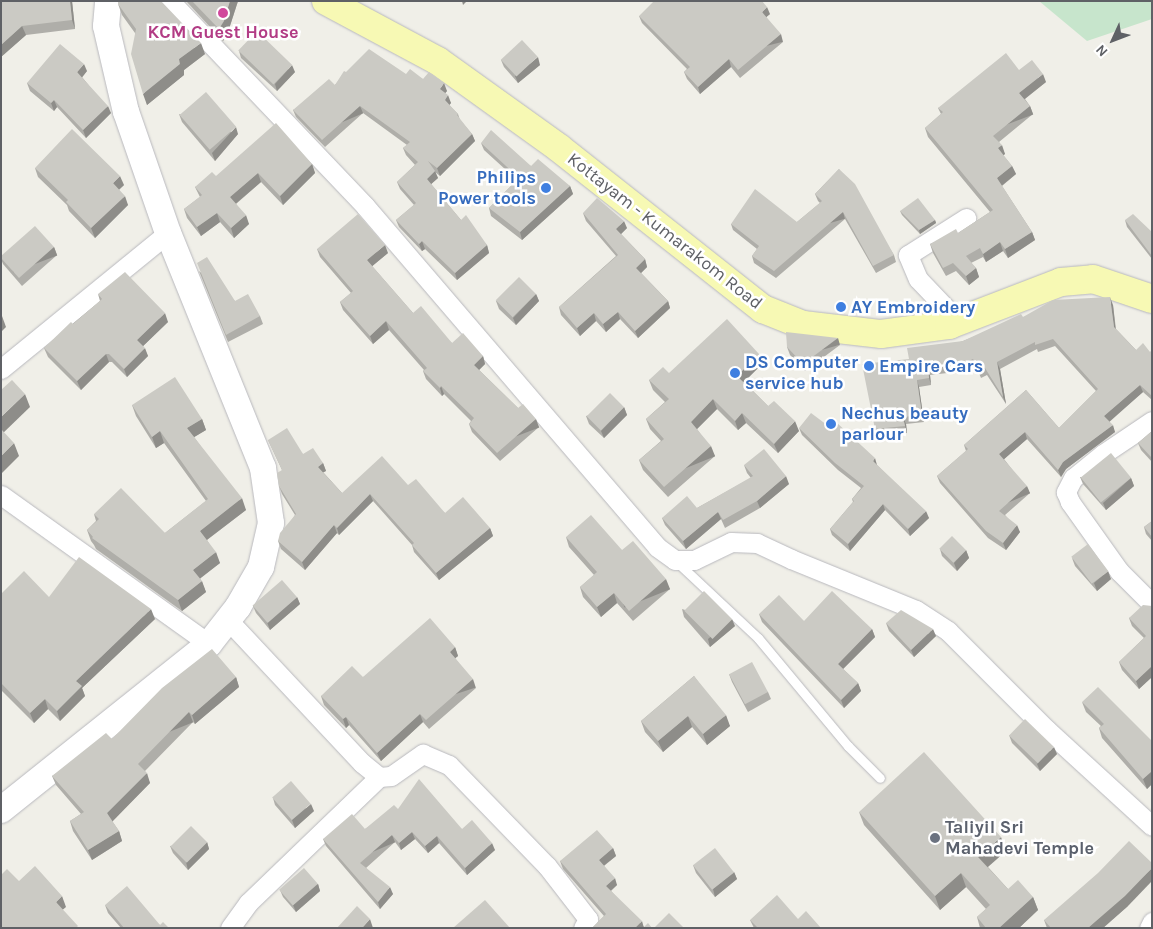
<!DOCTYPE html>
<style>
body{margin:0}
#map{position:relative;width:1153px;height:929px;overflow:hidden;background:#f0efe8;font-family:Karla,sans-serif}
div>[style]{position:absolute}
.green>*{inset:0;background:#c7e5cc}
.roads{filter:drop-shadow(0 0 1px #b8b8bd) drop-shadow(0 0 1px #b8b8bd)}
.lane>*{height:9px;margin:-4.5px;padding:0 4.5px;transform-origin:4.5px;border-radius:4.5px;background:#fff}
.street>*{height:19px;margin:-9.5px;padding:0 9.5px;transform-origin:9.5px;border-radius:9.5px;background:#fff}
.secondary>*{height:26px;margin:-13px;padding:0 13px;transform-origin:13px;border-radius:13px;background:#fff}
.primary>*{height:28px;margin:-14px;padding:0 14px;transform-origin:14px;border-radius:14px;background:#f7f9b4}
.wall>*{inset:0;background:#afaea9}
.shaded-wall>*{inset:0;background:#8e8d89;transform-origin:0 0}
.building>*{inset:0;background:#cbcac4;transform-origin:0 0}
.dots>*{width:14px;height:14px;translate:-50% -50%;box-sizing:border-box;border:2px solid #fff;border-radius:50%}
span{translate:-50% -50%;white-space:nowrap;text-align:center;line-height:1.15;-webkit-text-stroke:5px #fff;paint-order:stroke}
.hotel-label{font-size:18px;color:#b23c85;font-weight:700}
.shop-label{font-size:18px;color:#366cbe;font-weight:700}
.right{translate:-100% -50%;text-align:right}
.left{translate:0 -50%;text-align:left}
.street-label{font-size:18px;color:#5f6166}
.worship-label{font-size:18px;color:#5b616d;font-weight:700}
.frame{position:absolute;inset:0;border:2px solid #5f6166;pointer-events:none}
.north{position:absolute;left:1088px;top:15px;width:50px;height:50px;-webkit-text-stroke:4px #fff;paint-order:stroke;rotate:227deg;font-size:14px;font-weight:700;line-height:20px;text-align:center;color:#5f6166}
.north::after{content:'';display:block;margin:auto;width:18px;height:22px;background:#5f6166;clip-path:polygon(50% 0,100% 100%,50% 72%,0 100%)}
</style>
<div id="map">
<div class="green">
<div style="clip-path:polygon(1039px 1px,1152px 1px,1152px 19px,1087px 41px)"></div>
</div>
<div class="roads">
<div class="lane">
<div style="left:677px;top:562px;width:111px;rotate:43.2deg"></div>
<div style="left:758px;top:638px;width:141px;rotate:50.2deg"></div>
<div style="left:848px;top:746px;width:45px;rotate:45deg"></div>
</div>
<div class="street">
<div style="left:170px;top:1px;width:283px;rotate:46.4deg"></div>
<div style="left:365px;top:206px;width:449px;rotate:49.4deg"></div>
<div style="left:657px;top:547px;width:22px;rotate:36deg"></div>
<div style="left:675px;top:560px;width:19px"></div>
<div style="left:694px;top:560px;width:41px;rotate:-25.9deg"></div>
<div style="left:731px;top:542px;width:26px;rotate:2deg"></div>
<div style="left:757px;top:543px;width:38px;rotate:25deg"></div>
<div style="left:791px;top:559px;width:135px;rotate:22.2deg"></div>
<div style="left:916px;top:610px;width:38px;rotate:33deg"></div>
<div style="left:948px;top:631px;width:140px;rotate:45deg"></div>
<div style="left:1047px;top:730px;width:142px;rotate:42.4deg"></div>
<div style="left:959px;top:322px;width:59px;rotate:-133.6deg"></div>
<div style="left:918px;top:279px;width:26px;rotate:-113deg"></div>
<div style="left:908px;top:255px;width:69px;rotate:-32.5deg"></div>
<div style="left:1px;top:369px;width:215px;rotate:-39.2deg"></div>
<div style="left:1152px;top:421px;width:59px;rotate:146deg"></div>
<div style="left:1103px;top:454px;width:38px;rotate:141deg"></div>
<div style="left:1073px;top:478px;width:16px;rotate:117deg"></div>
<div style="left:1066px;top:492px;width:11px;rotate:68deg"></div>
<div style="left:1070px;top:502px;width:85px;rotate:54.6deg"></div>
<div style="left:1119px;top:571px;width:47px;rotate:45deg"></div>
<div style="left:1px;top:495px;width:256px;rotate:35.6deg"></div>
<div style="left:228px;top:620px;width:196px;rotate:46.9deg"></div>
<div style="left:362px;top:763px;width:22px;rotate:39deg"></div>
<div style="left:230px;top:928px;width:31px;rotate:-54deg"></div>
<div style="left:248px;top:903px;width:182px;rotate:-43.9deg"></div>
<div style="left:379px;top:777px;width:12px;rotate:-5deg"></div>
<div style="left:391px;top:776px;width:39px;rotate:-35deg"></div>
<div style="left:423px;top:754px;width:28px;rotate:23deg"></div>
<div style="left:449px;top:765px;width:141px;rotate:45.9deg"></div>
<div style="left:547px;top:866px;width:67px;rotate:52.3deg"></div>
<div style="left:588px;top:919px;width:10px;rotate:119deg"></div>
<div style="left:1149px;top:928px;width:7px;rotate:-63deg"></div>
</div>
<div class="secondary">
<div style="left:1px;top:810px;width:266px;rotate:-38.6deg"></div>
<div style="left:209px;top:644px;width:47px;rotate:-51.9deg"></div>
<div style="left:238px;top:607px;width:46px;rotate:-60.1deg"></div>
<div style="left:261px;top:567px;width:45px;rotate:-77.2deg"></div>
<div style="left:271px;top:523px;width:56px;rotate:-98.3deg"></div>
<div style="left:263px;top:468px;width:253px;rotate:-112deg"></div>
<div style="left:168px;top:233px;width:128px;rotate:-109.1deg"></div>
<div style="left:126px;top:112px;width:88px;rotate:-103.1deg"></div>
<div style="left:106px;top:26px;width:25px;rotate:-85deg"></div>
</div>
<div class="primary">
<div style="left:326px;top:1px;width:127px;rotate:28.2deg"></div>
<div style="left:438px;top:61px;width:149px;rotate:35.7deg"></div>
<div style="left:559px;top:148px;width:260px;rotate:38.3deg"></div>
<div style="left:763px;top:309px;width:43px;rotate:21.8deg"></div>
<div style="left:803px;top:325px;width:79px;rotate:6.6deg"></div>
<div style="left:881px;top:334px;width:69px;rotate:-7.5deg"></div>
<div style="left:949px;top:325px;width:120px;rotate:-21deg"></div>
<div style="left:1061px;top:282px;width:32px;rotate:-5deg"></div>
<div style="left:1093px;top:279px;width:62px;rotate:18.7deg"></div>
</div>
</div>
<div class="wall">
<div style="clip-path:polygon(1px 1px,72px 1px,75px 29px,26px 35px,1px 57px)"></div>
<div style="clip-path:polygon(186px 1px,238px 1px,228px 32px,223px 41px)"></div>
<div style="clip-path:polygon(118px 4px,205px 54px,184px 70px,184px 75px,147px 105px,135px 33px,122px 15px)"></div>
<div style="clip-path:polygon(770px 14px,766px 17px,783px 42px,740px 78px,731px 67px,700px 94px,687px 79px,684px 72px,687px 69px,642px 23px,639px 16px)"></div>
<div style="clip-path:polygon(239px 51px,295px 72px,277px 91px,241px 58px)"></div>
<div style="clip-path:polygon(501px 60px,540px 65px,518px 83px,504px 67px)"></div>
<div style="clip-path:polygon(1019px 70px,1046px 82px,1025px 99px,1030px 106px,1033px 114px,999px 142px,1005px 154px,1003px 155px,1012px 166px,1016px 174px,1002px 186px,1032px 232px,1035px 240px,1008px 258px,1003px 251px,986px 262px,983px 257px,971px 263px,976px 268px,979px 277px,969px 285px,956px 271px,946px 276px,933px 253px,930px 244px,958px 233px,990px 212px,928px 137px,925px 128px,941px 114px,938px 108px)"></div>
<div style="clip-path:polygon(87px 71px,82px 77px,111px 113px,86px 138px,57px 107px,54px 111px,30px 91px,27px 83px)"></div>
<div style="clip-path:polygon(346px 72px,406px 74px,423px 79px,447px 91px,445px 93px,451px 103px,449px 105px,458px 114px,460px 120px,472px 134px,475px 141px,440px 176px,435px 172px,438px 178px,431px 184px,461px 220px,487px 245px,489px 253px,457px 280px,425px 249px,422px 251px,399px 227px,396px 220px,414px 205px,400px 189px,397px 182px,415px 165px,406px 155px,403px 148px,407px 145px,363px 113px,325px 147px,296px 117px,293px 110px,335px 85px)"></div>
<div style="clip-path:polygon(179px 114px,238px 134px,215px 161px,182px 122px)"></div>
<div style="clip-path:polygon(481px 143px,531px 166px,570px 186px,573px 194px,522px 240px,491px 216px,489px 208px,517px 180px,484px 150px)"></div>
<div style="clip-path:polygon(312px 164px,315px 173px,283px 205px,261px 182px,236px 204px,249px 224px,234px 238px,220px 222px,201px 236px,187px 218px,184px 209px,200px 197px,195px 187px,216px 176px)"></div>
<div style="clip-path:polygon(35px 168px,124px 185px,119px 190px,128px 205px,95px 238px,69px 211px,67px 205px,38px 177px)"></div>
<div style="clip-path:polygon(839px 169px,894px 255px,896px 262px,876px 273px,845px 219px,776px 278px,754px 263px,752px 256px,757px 249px,733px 230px,731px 224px,797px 222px,820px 203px,818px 201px,815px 194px)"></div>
<div style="clip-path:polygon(900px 211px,935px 220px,936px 223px,920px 234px,902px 215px)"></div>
<div style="clip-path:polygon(583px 213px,627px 228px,621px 234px,645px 259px,647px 267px,641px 273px,668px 301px,670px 308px,638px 338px,620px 319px,606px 332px,596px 321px,580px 336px,561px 315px,559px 307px,616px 256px,586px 221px)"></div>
<div style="clip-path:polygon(1125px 220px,1152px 232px,1152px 259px,1127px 227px)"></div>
<div style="clip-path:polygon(54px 247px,57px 255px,22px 286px,3px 264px,1px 259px,1px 256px)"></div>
<div style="clip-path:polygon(317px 249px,388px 253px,372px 266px,413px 313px,452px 343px,483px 356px,485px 364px,479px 370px,518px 408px,539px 427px,500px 461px,472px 432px,469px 424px,471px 421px,444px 394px,442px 396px,426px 379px,423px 371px,424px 370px,389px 330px,373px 344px,343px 310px,340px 302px,351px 293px,320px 257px)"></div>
<div style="clip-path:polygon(199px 271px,235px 301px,260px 316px,263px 324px,228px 342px)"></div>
<div style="clip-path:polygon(98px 294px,168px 322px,143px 346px,148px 356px,127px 377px,112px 362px,109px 362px,81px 390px,48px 357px,44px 348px,100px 301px)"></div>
<div style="clip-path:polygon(536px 294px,539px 301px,516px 325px,499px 309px,496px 301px)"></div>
<div style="clip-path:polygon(1113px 305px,1116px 329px,1136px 350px,1150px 352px,1152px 351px,1152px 400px,1143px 392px,1109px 421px,1115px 432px,1066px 469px,1061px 477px,1027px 439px,1004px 459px,1030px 493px,1005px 515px,1020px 532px,1006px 550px,988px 538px,940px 483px,937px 476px,966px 451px,964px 445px,1026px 390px,1059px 428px,1096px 391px,1055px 346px,1038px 352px,1037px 349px,1000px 369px,1006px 404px,987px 375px,981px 378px,976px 366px,965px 371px,930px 375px,931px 385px,919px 387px,924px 422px,906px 424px,907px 433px,877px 437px,875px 429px,909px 359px,963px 341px,1023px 317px)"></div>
<div style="clip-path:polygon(840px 345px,805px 371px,790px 355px,787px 347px)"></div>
<div style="clip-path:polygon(762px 364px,744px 382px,768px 406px,799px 431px,778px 453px,746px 423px,738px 430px,717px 409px,697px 429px,715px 456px,668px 497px,643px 470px,639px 460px,661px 441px,650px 429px,646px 419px,665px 402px,653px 390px,649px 380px,669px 373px)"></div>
<div style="clip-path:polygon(132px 405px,202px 419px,206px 430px,194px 437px,246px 510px,207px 540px,220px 563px,200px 578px,206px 592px,182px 611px,96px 549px,94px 545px,91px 541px,87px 530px,96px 521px,94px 514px,165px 533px,206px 501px,164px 443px,156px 448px,136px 416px)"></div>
<div style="clip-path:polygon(624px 407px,627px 415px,604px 438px,589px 424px,586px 416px)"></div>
<div style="clip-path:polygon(799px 428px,877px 465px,929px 518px,910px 536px,885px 510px,850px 551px,832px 535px,830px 529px,853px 502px,852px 499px,861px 488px,838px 470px,802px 435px)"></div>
<div style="clip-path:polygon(1152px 431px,1152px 462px,1141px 450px,1138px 443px)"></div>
<div style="clip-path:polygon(268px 440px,303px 454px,323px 463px,326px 471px,323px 472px,342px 493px,408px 485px,445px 513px,490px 528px,493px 536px,439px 580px,414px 552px,412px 545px,373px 501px,339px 535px,337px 533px,305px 570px,281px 549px,278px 541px,295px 515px,282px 494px,279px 486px,282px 470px)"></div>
<div style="clip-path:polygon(744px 465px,789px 484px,760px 508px,725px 528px,721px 519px,686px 549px,665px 525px,662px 518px,697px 508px,751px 478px,747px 473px)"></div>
<div style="clip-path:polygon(1080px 477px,1131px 478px,1134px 486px,1106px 510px,1083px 484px)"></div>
<div style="clip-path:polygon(1152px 521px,1152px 541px,1146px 534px,1144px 527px)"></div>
<div style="clip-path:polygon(566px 537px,622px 550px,670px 589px,633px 621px,617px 603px,601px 617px,583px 597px,580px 587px,594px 575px,569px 547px)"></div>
<div style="clip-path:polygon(940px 549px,966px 550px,969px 558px,957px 571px,942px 556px)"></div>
<div style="clip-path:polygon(1072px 558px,1111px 579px,1097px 591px,1075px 566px)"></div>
<div style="clip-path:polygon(1px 594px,49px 597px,155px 619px,82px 688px,85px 696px,60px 721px,48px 709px,34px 723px,1px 690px)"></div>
<div style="clip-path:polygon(297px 597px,300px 604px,270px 630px,256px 613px,253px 606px)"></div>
<div style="clip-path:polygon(1152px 606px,1152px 677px,1139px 689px,1122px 670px,1119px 662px,1144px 638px,1132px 626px,1129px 618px)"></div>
<div style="clip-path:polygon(682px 609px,735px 626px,710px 647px,684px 617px)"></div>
<div style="clip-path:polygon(759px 614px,804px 621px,872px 629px,875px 637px,843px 669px,858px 683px,861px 691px,844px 708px,762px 622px)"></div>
<div style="clip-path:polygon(886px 623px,936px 636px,914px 657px,889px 631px)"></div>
<div style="clip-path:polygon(455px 647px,458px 656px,455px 658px,476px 688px,429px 729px,423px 722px,381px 761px,349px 725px,346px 728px,324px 705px,321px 696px,363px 677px)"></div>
<div style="clip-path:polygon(729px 674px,768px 692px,771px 699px,748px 712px,732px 682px)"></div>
<div style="clip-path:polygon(694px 676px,730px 726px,707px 745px,692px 727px,663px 752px,645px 732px,641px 721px)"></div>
<div style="clip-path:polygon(236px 677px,239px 687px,195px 724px,193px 722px,145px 771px,150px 783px,112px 821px,119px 831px,122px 841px,92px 860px,73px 831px,70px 821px,81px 814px,56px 785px,52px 776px,112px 739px)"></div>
<div style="clip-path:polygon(1082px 702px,1152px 741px,1152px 784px,1147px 789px,1102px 738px,1099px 728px,1101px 726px,1086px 712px)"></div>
<div style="clip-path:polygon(1009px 735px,1057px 754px,1040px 771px,1012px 743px)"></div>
<div style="clip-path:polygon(273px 798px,314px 811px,295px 828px,275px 805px)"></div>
<div style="clip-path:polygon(398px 809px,462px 829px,495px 850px,467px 875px,439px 843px,428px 853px,415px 839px,401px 850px,395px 842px,366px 868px,393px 894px,380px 909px,326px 846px,323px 839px,365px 829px)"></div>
<div style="clip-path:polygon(859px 812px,1006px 851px,988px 867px,1008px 889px,1033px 897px,1038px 910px,1019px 928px,980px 928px,977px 917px,986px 909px,966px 887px,940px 910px,864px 825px)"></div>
<div style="clip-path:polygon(207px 842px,209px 849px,188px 870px,173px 853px,170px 846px)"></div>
<div style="clip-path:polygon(613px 848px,616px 856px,604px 866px,617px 885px,611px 891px,644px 927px,652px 928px,592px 928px,604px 916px,563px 869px,560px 861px)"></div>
<div style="clip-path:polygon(693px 865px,734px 872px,737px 879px,715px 897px,696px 873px)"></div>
<div style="clip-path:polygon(318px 884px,320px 891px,296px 912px,283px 897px,280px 890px)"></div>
<div style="clip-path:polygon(105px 905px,160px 925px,169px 928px,121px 928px,108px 913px)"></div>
<div style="clip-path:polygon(1128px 906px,1103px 928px,1047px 928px,1044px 920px)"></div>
<div style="clip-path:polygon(798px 919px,821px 928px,754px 928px,750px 920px)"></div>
</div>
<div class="shaded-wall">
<div style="clip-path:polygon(70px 1px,72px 1px,75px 29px,72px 20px)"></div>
<div style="clip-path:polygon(230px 1px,238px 1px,228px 32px,223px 41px,219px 29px)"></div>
<div style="clip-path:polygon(462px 1px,467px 1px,463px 5px)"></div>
<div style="clip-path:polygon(767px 7px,770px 14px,764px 19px,762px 12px)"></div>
<div style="clip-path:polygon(22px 26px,26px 35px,1px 57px,1px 45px)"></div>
<div style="left:781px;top:34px;width:8px;height:56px;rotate:76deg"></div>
<div style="clip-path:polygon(201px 43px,205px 54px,184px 70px,184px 75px,147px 105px,143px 94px,179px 59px)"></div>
<div style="clip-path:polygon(538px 57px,540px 65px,518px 83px,515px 76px)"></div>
<div style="clip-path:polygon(729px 59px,731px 67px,700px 94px,698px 87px)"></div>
<div style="clip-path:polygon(84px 64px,87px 71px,80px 80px,77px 72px)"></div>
<div style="clip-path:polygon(292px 65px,295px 72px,277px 91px,275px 84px)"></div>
<div style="clip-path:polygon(1043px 74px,1046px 82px,1022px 101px,1019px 93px)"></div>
<div style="clip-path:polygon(444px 83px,447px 91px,442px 97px,440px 89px)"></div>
<div style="clip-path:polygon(448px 95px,451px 103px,447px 108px,445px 100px)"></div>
<div style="clip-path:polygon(54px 100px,57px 107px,54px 111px,51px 103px)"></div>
<div style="clip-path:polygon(108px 106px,111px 113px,86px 138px,83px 130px)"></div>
<div style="left:360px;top:106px;width:8px;height:51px;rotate:67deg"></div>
<div style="left:1030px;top:106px;width:9px;height:48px;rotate:69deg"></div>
<div style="clip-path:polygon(236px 127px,238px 134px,215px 161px,212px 153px)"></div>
<div style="clip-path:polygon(472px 134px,475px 141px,440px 176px,437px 168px)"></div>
<div style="clip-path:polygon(1002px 145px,1005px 154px,1001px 157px,998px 148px)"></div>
<div style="clip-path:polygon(312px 164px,315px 173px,283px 205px,280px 196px)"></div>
<div style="clip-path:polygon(1012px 166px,1016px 174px,1000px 187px,997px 178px)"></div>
<div style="clip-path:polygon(435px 171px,438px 178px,429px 186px,427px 179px)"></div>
<div style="clip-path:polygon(258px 173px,261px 182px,233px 206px,230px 197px)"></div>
<div style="clip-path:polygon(120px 176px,124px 185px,116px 192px,113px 183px)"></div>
<div style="clip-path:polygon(570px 186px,573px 194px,522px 240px,520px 232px)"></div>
<div style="clip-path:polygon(125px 196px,128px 205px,95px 238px,91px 228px)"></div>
<div style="left:843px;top:212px;width:7px;height:91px;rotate:74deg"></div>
<div style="clip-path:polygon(217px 213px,220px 222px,201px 236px,197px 227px)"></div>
<div style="clip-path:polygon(246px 215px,249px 224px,234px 238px,231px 228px)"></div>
<div style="clip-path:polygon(935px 220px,936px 223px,920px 234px,919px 230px)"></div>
<div style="clip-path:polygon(624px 221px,627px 228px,619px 236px,616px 229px)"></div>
<div style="clip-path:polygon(1032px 232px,1035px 240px,1008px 258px,1005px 249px)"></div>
<div style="clip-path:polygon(422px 241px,425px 249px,422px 251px,419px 244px)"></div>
<div style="clip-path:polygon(1000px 242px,1003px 251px,986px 262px,983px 254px)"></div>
<div style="clip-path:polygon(385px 245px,388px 253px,370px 268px,367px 260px)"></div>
<div style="clip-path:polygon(487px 245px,489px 253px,457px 280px,455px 273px)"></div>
<div style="left:54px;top:247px;width:9px;height:47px;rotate:69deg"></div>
<div style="clip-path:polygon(645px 259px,647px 267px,639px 275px,636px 268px)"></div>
<div style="clip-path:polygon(976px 268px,979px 277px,969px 285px,966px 276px)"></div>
<div style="clip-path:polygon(536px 294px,539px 301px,516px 325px,513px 318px)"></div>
<div style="clip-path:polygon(1110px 297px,1113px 305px,1116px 334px,1114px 327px)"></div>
<div style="clip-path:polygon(668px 301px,670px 308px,638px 338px,635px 331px)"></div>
<div style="clip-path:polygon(618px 312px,620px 319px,606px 332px,603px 324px)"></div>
<div style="clip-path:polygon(165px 313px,168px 322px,140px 349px,137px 340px)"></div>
<div style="clip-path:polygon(594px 313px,596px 321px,580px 336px,577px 328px)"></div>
<div style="clip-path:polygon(2px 316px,6px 327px,1px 332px,1px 317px)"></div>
<div style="clip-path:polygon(386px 321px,389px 330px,373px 344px,370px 336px)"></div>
<div style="left:838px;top:338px;width:7px;height:44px;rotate:74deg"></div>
<div style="clip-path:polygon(145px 348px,148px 356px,127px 377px,124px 369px)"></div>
<div style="clip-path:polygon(106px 354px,109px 362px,81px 390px,77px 381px)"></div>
<div style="clip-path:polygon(759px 354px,762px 364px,741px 385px,737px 376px)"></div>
<div style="clip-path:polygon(483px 356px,485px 364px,476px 373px,474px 365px)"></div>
<div style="clip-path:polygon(997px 362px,1000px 369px,1006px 404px,1003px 397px)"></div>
<div style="clip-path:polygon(928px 368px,930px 375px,931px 385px,929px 378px)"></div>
<div style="clip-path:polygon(917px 380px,919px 387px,924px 422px,922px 415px)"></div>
<div style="clip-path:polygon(1140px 385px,1143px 392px,1107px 424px,1104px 416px)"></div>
<div style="clip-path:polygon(441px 386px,444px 394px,442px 396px,440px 388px)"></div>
<div style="clip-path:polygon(25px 394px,30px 407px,1px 435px,1px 417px)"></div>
<div style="clip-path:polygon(713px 399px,717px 409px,694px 432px,691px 422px)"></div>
<div style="clip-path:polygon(624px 407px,627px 415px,604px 438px,601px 431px)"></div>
<div style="clip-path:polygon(742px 413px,746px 423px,738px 430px,735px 421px)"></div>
<div style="clip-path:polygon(903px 417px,906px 424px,907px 433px,905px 426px)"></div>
<div style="clip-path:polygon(202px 419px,206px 430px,191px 439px,187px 428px)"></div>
<div style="left:536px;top:419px;width:9px;height:52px;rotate:69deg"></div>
<div style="clip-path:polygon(795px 421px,799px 431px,778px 453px,774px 444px)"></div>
<div style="clip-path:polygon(1113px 425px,1115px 432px,1066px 469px,1061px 477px,1058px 470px,1063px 462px)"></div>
<div style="clip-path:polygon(160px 431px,164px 443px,156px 448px,152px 437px)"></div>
<div style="clip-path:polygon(1025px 432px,1027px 439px,1002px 461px,999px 454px)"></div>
<div style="clip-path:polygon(14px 443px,19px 456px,1px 474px,1px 456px)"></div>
<div style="left:711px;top:446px;width:11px;height:62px;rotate:68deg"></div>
<div style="clip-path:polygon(875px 458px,877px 465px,875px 468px,873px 461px)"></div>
<div style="clip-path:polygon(323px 463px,326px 471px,320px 474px,318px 467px)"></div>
<div style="clip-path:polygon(786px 476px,789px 484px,760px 508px,757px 501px)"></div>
<div style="clip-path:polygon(1131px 478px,1134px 486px,1106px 510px,1103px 503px)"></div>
<div style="left:1027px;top:486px;width:8px;height:38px;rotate:67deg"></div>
<div style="clip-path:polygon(370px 494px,373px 501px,339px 535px,337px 528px)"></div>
<div style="clip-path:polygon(242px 498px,246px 510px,204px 542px,200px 531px)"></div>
<div style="clip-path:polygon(883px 504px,885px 510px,850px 551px,848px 544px)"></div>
<div style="clip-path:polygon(926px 511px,929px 518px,910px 536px,908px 529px)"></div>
<div style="clip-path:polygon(718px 512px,721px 519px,686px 549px,683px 541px)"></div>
<div style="clip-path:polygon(334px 525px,337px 533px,305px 570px,302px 562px)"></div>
<div style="clip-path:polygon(1017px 525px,1020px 532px,1006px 550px,1003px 543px)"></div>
<div style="clip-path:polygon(490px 528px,493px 536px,439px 580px,436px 573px)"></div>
<div style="clip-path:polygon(966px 550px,969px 558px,957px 571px,954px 563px)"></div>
<div style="clip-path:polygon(216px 552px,220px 563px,197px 581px,193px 570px)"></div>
<div style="clip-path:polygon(1108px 571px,1111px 579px,1097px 591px,1094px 583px)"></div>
<div style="left:666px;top:579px;width:11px;height:49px;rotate:68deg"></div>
<div style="clip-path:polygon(202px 581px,206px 592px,182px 611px,178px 600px)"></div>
<div style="clip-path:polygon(614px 593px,617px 603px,601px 617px,597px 607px)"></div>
<div style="clip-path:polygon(297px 597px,300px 604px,270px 630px,267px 622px)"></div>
<div style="clip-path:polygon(151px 609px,155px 619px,82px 688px,85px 696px,60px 721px,57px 711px,76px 681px)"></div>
<div style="clip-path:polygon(732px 619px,735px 626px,710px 647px,708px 639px)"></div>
<div style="clip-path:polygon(872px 629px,875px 637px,841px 671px,838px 664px)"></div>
<div style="clip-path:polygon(933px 629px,936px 636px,914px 657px,911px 650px)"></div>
<div style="clip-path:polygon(455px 647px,458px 656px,453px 660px,450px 652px)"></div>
<div style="clip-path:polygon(1152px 666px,1152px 677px,1139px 689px,1136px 681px)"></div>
<div style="clip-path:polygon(236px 677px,239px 687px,195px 724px,192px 715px)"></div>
<div style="left:473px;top:679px;width:9px;height:62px;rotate:72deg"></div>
<div style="clip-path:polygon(858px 683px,861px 691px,844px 708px,841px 700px)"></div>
<div style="clip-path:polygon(45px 699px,48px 709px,34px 723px,30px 713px)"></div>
<div style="left:189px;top:712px;width:11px;height:73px;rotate:68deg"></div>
<div style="clip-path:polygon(420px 714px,423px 722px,381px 761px,377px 753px)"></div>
<div style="clip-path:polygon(726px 715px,730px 726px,707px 745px,703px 734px)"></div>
<div style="clip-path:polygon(688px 716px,692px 727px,663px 752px,658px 741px)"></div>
<div style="clip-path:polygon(346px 717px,349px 725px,346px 728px,343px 719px)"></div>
<div style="clip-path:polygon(1054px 747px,1057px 754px,1040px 771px,1037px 764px)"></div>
<div style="clip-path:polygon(1152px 771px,1152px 784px,1147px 789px,1143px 779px)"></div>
<div style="clip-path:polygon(147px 773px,150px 783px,111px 823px,107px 813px)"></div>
<div style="clip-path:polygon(311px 804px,314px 811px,295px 828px,292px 820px)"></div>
<div style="clip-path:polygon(119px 831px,122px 841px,92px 860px,88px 850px)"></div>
<div style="clip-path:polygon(412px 832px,415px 839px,401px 850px,399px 843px)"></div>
<div style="left:392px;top:835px;width:8px;height:43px;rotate:67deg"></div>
<div style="clip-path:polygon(437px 836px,439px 843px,428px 853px,425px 846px)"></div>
<div style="clip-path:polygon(1001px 837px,1006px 851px,983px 871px,978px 857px)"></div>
<div style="clip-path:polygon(207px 842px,209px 849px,188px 870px,186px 862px)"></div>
<div style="clip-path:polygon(492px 843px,495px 850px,467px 875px,465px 868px)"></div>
<div style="clip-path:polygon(613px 848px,616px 856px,602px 867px,599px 860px)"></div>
<div style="clip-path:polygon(1152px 868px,1152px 881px,1128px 906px,1103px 928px,1088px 928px)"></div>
<div style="clip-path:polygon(734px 872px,737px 879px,715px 897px,713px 889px)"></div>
<div style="clip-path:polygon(961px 873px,966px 887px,940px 910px,935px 896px)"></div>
<div style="clip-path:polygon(615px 878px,617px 885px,608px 893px,606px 886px)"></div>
<div style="clip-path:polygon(318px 884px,320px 891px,296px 912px,293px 905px)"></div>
<div style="clip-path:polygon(390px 887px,393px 894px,380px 909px,378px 902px)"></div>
<div style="clip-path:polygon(62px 896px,66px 907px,60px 912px,56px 902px)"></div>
<div style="clip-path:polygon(1033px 897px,1038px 910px,1019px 928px,999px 928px)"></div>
<div style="clip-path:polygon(370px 919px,373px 928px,362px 928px)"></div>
<div style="clip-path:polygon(642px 921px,644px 928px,635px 928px)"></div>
</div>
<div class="building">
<div style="clip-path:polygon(1px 1px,70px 1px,72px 20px,22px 26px,1px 45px)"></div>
<div style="clip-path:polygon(118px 1px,161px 1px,201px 43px,179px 59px,180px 64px,143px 94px,131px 54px,136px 29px,118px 4px)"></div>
<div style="clip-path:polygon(192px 1px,230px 1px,224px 21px,219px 29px)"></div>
<div style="clip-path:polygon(654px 1px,762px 1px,767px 7px,762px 12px,781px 34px,738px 70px,729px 59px,698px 87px,684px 72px,690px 67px,639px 16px)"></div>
<div style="left:257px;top:31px;width:49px;height:27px;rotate:44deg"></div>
<div style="left:522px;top:40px;width:23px;height:29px;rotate:47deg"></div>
<div style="clip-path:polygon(60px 44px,84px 64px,77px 72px,108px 106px,83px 130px,54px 100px,51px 103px,27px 83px)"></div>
<div style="clip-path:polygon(369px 49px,406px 74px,410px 69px,423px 79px,429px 72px,444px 83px,440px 89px,448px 95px,445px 100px,458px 114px,457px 115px,472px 134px,437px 168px,428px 161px,435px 171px,427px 179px,461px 220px,466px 215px,487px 245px,455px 273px,422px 241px,419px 244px,396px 220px,416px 203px,397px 182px,418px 162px,403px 148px,410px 142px,360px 106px,322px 140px,293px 110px,329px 79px,335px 85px,344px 71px,346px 72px)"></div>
<div style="clip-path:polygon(1006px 53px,1019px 70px,1032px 60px,1043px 74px,1019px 93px,1030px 106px,993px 136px,1002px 145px,998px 148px,1012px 166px,997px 178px,1032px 232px,1005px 249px,1000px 242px,983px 254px,980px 248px,966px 256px,976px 268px,966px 276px,953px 263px,943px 268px,930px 244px,956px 229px,958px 233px,993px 210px,925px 128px,943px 112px,938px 108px)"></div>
<div style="left:206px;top:92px;width:46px;height:35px;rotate:49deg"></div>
<div style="clip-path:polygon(276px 123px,312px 164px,280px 196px,258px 173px,230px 197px,246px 215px,231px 228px,217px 213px,197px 227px,184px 209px,202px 195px,195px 187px,212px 172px,216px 176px)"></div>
<div style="clip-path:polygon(72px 129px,120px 176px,113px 183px,125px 196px,91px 228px,66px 202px,68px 200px,35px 168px)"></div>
<div style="clip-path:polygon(491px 130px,531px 166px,538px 159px,570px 186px,520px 232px,489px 208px,519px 178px,481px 143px)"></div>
<div style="clip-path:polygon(839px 169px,855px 184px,894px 255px,873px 266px,843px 212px,774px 271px,752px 256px,759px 246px,731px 224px,755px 189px,797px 222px,822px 201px,815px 194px)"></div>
<div style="clip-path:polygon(597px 198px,624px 221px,616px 229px,645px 259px,636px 268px,668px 301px,635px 331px,618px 312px,603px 324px,594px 313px,577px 328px,559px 307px,618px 255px,583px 213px)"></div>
<div style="clip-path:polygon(918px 198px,935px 220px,919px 230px,900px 211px)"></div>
<div style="clip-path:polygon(358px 214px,385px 245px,367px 260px,413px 313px,421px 306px,452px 343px,463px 333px,483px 356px,474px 365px,518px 408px,523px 404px,536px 419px,497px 453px,469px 424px,474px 418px,441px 386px,440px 388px,423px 371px,427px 368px,386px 321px,370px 336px,340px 302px,353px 291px,317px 249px)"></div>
<div style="clip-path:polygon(1133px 214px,1152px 232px,1152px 256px,1125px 220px)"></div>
<div style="clip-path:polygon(35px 226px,54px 247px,19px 278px,1px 258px,1px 256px)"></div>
<div style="clip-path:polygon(207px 257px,235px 301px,248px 294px,260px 316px,226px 335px,197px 263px)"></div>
<div style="clip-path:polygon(125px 272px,165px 313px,137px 340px,145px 348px,124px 369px,109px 354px,106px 354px,77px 381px,44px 348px,71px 322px,73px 324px,102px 299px,98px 294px)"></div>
<div style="left:519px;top:277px;width:24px;height:33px;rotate:45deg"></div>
<div style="clip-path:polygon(1110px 297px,1114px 327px,1136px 350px,1143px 343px,1150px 352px,1152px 351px,1152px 396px,1140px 385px,1104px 416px,1113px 425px,1063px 462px,1058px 470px,1025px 432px,999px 454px,1027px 486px,999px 511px,1017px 525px,1003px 543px,986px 531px,937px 476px,968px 449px,964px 445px,1026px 390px,1059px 428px,1098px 389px,1053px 339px,1035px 345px,1035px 342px,997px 362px,1003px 397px,985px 368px,979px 370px,973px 359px,962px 364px,928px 368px,929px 378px,917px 380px,922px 415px,903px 417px,905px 426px,875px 429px,862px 364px,909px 359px,907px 348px,963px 341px,1021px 314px,1023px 317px,1053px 300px)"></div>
<div style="clip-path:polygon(727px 319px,759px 354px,737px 376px,768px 406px,774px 401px,795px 421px,774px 444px,742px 413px,735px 421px,713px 399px,691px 422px,711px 446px,664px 487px,639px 460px,664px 439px,646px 419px,669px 399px,649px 380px,663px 367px,669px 373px)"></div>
<div style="clip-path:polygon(786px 332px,838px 338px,803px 364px,787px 347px)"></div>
<div style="clip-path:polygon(175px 377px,202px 419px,187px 428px,242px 498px,200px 531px,216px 552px,193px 570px,202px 581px,178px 600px,92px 538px,93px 537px,87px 530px,99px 519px,94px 514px,121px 488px,165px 533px,208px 499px,160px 431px,152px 437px,132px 405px)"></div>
<div style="clip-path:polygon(12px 380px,25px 394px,1px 417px,1px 390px)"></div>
<div style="left:610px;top:393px;width:20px;height:33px;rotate:45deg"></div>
<div style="clip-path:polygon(811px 413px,831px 428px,836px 422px,875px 458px,873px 461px,926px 511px,908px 529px,883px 504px,848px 544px,830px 529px,854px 501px,852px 499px,864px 486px,835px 463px,799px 428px)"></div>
<div style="clip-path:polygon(287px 428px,303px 454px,313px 448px,323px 463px,318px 467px,342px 493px,382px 456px,408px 485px,416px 479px,445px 513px,463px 497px,490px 528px,436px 573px,412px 545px,414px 543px,370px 494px,337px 528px,334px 525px,302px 562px,278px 541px,280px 533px,296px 514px,279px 486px,277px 473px,282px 470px,268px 440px)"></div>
<div style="clip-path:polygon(1px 429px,14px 443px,1px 456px)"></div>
<div style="clip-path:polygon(1152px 431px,1152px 458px,1138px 443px)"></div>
<div style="clip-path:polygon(764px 449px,786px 476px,757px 501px,723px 520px,718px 512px,683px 541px,662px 518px,687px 496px,697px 508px,753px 476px,744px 465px)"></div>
<div style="left:1111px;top:453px;width:32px;height:39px;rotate:51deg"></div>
<div style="clip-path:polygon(591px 515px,622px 550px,633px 541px,666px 579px,629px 611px,614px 593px,597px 607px,580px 587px,597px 572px,566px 537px)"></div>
<div style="clip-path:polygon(1152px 521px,1152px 537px,1144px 527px)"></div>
<div style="left:952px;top:536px;width:20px;height:18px;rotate:45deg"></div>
<div style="left:1088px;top:544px;width:34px;height:21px;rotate:53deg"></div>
<div style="clip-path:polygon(79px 557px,151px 609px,76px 681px,82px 686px,57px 711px,45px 699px,30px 713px,1px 683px,1px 594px,24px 571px,49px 597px)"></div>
<div style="left:282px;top:580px;width:23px;height:39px;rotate:49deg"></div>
<div style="left:704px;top:591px;width:40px;height:28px;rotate:45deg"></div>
<div style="clip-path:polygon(832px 591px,872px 629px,838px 664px,858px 683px,841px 700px,759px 614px,779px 595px,804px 621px)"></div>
<div style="clip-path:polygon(1143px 605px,1152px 606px,1152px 666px,1136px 681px,1119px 662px,1146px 636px,1129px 618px)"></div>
<div style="clip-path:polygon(901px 610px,933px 629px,911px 650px,886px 623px)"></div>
<div style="clip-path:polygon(430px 618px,455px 647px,450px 652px,473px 679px,426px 720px,420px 714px,377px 753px,346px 717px,343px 719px,321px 696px,352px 666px,363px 677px)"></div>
<div style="clip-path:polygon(212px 649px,236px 677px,192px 715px,189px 712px,138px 764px,147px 773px,107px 813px,119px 831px,88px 850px,70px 821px,84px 812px,52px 776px,106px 733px,112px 739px,162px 688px)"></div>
<div style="left:752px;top:662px;width:34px;height:26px;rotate:62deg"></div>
<div style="clip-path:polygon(694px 676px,726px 715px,703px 734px,688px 716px,658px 741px,641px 721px)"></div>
<div style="clip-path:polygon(1098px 687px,1152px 741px,1152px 771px,1143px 779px,1099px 728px,1104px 724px,1082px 702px)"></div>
<div style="left:1025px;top:719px;width:40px;height:23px;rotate:44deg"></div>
<div style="clip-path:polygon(924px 752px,1001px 837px,978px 857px,1008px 889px,1018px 880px,1033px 897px,999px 928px,986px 928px,977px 917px,990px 905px,961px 873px,935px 896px,859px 812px)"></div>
<div style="clip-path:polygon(419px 779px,462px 829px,472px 820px,492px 843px,465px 868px,437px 836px,425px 846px,412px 832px,399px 843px,392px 835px,360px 863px,390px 887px,378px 902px,323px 839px,352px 814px,365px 829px,394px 805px,398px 809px)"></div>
<div style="left:291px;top:781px;width:30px;height:25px;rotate:49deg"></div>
<div style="left:191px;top:826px;width:23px;height:29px;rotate:45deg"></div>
<div style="clip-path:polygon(597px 830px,613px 848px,599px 860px,615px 878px,606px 886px,642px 921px,635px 928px,592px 928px,606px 914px,560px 861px)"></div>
<div style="clip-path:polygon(1129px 841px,1152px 863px,1152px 868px,1125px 896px,1088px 928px,1051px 928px,1044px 920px,1098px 873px)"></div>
<div style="left:715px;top:848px;width:31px;height:28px;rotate:52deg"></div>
<div style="clip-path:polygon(35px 866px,62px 896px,56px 902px,78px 926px,76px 928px,1px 928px,1px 875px,7px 869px,19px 881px)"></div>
<div style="left:304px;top:868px;width:21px;height:33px;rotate:49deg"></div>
<div style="clip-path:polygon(127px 886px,160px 925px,163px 922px,169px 928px,124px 928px,105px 905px)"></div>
<div style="clip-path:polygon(777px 895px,798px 919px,806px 911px,821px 928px,758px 928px,750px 920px)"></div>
<div style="clip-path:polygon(485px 900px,510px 928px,453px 928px)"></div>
<div style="clip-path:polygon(357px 906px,370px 919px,362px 928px,337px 928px)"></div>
<div style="clip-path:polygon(669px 913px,684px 928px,654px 928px)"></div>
<div style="clip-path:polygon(648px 923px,652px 928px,643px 928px)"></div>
</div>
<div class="dots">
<div style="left:223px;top:13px;background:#d1479c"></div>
<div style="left:546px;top:188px;background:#3f7fe0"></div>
<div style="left:841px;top:307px;background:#3f7fe0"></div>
<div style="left:869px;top:366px;background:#3f7fe0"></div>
<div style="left:735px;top:373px;background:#3f7fe0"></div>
<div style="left:831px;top:424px;background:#3f7fe0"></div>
<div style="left:935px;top:838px;background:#6b7280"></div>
</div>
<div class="hotel-label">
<span style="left:223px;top:32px">KCM Guest House</span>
</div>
<div class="shop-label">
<span class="right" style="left:536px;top:188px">Philips<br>Power tools</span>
<span class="left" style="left:851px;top:307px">AY Embroidery</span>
<span class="left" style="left:745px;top:373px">DS Computer<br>service hub</span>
<span class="left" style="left:879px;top:366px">Empire Cars</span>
<span class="left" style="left:841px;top:424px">Nechus beauty<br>parlour</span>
</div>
<div class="street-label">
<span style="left:665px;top:231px;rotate:38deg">Kottayam - Kumarakom Road</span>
</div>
<div class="worship-label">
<span class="left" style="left:945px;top:838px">Taliyil Sri<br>Mahadevi Temple</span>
</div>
<div class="frame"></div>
<div class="north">N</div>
</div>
